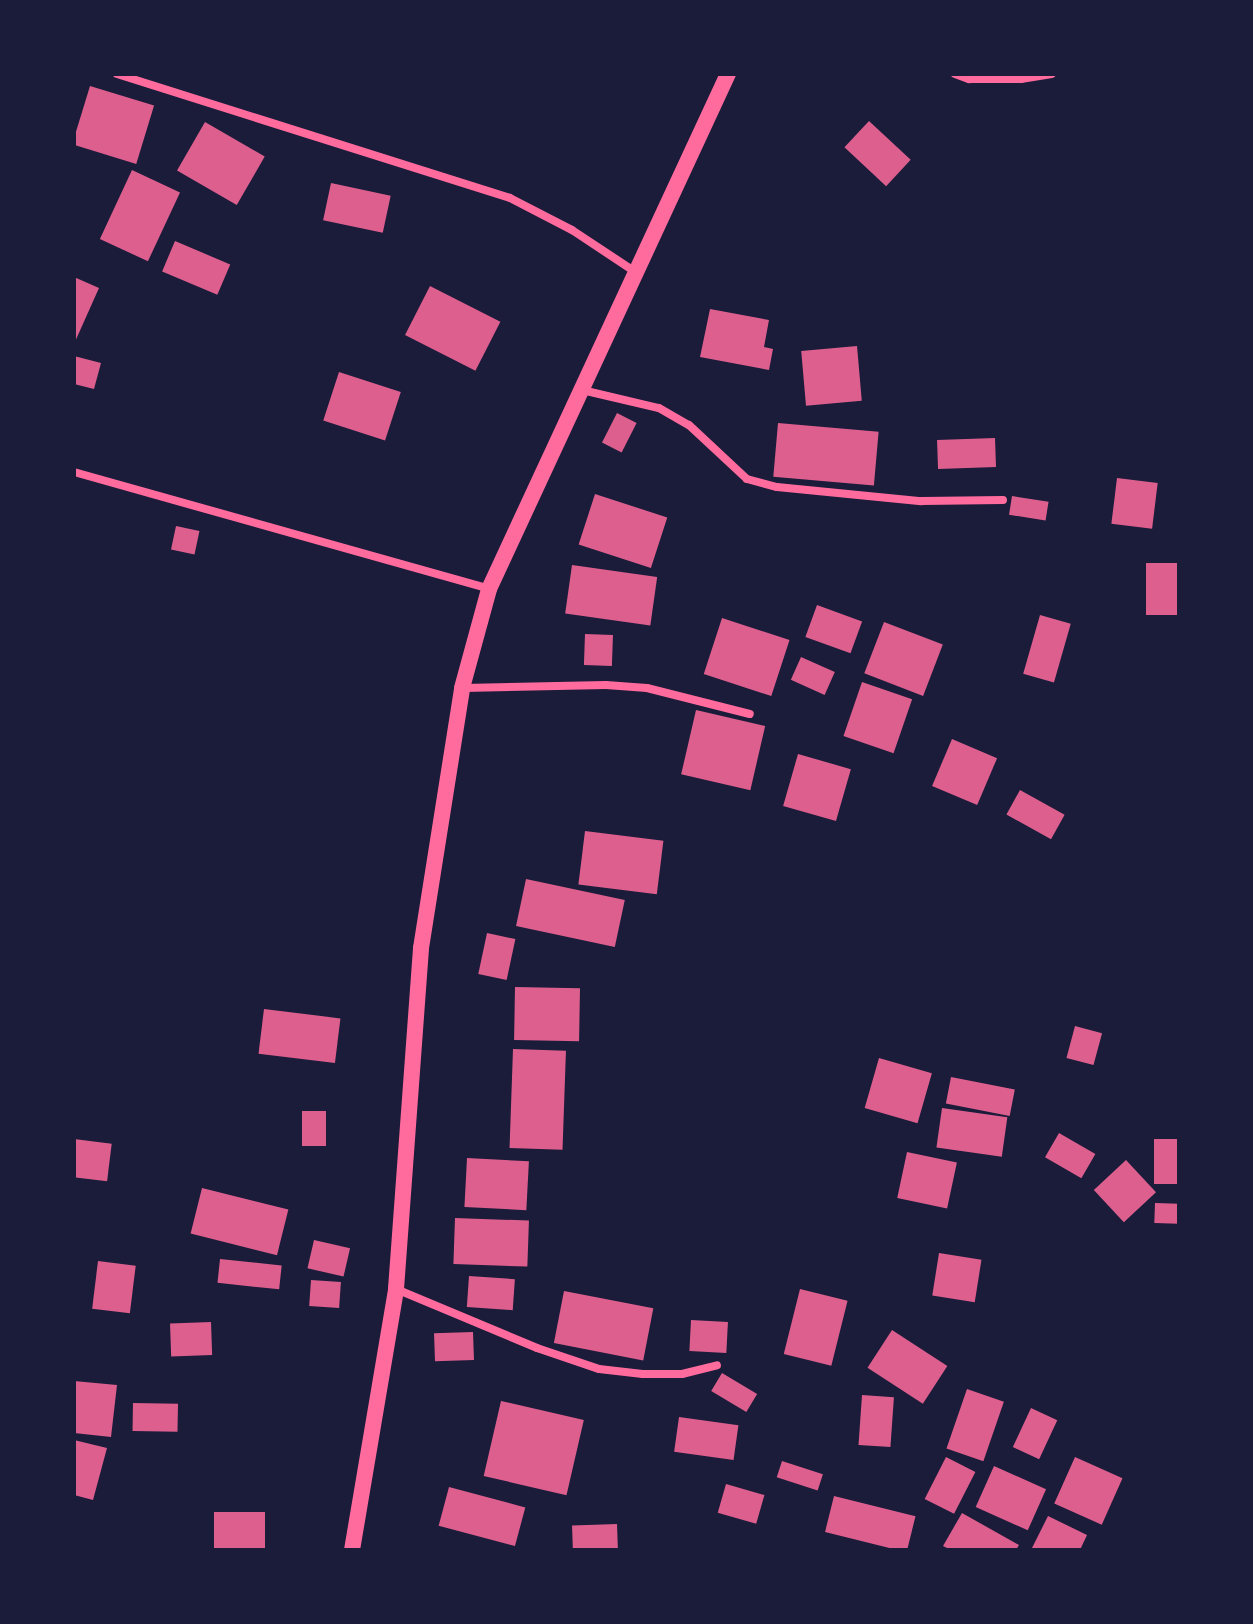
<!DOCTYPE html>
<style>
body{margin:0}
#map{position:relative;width:1253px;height:1624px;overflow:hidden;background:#1b1b3a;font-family:Figtree,sans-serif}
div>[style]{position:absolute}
.building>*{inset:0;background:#dd5f8e;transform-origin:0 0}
.minor>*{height:8px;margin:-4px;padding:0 4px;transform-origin:4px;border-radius:4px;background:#ff6b9d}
.secondary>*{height:16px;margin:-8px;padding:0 8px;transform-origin:8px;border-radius:8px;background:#ff6b9d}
span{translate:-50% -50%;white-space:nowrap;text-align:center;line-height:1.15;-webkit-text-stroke:8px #1b1b3a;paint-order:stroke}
.frame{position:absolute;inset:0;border:76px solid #1b1b3a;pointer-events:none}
</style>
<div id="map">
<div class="building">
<div style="left:90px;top:86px;width:67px;height:61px;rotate:17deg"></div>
<div style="left:869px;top:121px;width:57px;height:36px;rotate:43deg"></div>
<div style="left:205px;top:122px;width:69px;height:56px;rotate:30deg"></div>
<div style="left:132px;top:170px;width:53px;height:76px;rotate:25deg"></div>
<div style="left:331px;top:183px;width:61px;height:38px;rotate:12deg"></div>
<div style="left:175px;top:241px;width:60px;height:33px;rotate:23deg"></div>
<div style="clip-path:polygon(74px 277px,99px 288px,74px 344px)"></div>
<div style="left:430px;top:286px;width:79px;height:55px;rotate:27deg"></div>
<div style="clip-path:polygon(710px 309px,769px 320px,764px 347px,773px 349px,769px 370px,700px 357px)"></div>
<div style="left:857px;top:346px;width:55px;height:56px;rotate:85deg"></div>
<div style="clip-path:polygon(74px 356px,101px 363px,94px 389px,74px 384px)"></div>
<div style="left:339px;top:372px;width:65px;height:51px;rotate:18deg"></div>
<div style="left:617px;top:413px;width:22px;height:33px;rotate:27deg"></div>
<div style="left:778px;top:423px;width:101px;height:54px;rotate:5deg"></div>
<div style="left:995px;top:438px;width:29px;height:58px;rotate:88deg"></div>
<div style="left:1117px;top:478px;width:41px;height:46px;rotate:7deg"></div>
<div style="left:595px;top:494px;width:76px;height:53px;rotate:18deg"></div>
<div style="left:1012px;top:496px;width:37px;height:19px;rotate:9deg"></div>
<div style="left:176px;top:526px;width:24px;height:24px;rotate:12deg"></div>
<div style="left:1179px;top:563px;width:52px;height:33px;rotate:90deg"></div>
<div style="left:572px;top:565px;width:86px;height:49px;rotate:8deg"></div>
<div style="left:817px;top:605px;width:48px;height:34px;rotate:20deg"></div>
<div style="left:1040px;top:615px;width:32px;height:61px;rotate:16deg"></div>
<div style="left:722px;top:618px;width:71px;height:59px;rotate:18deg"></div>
<div style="left:884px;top:622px;width:63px;height:55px;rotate:21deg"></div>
<div style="left:585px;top:634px;width:28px;height:31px;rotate:2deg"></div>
<div style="left:801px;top:657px;width:37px;height:25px;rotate:24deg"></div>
<div style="left:862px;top:682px;width:53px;height:57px;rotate:19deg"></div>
<div style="left:696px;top:710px;width:71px;height:66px;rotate:13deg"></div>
<div style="left:952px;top:739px;width:49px;height:51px;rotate:23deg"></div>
<div style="left:798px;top:754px;width:55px;height:54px;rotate:16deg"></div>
<div style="left:1020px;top:790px;width:51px;height:28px;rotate:29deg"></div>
<div style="left:585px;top:831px;width:79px;height:54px;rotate:7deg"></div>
<div style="left:526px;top:879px;width:101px;height:48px;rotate:12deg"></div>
<div style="left:487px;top:933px;width:29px;height:42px;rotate:12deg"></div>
<div style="left:515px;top:987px;width:65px;height:53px;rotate:1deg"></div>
<div style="left:264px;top:1009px;width:77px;height:45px;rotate:7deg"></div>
<div style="left:1075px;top:1026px;width:28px;height:33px;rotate:15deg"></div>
<div style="left:513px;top:1049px;width:53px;height:99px;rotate:2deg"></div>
<div style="left:879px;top:1058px;width:55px;height:52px;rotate:16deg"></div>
<div style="left:951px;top:1077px;width:65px;height:27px;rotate:11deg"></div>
<div style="left:942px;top:1108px;width:66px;height:40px;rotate:8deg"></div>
<div style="left:302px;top:1111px;width:24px;height:35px"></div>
<div style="left:1059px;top:1133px;width:42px;height:28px;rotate:30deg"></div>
<div style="left:74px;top:1139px;width:38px;height:38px;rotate:7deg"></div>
<div style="left:1179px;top:1139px;width:45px;height:25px;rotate:90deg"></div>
<div style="left:907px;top:1152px;width:51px;height:47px;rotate:12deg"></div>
<div style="left:467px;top:1158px;width:62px;height:49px;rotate:3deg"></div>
<div style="left:1126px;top:1160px;width:44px;height:44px;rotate:47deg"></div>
<div style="left:202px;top:1188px;width:89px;height:47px;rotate:14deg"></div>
<div style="left:1155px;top:1203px;width:24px;height:20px;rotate:2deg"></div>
<div style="left:455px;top:1218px;width:74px;height:46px;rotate:2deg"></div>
<div style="left:314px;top:1240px;width:37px;height:29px;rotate:13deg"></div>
<div style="left:939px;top:1253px;width:43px;height:43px;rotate:9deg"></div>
<div style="left:220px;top:1259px;width:62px;height:24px;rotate:6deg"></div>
<div style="left:98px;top:1261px;width:38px;height:48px;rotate:7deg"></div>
<div style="left:469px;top:1276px;width:46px;height:31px;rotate:4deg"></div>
<div style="left:311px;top:1280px;width:30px;height:26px;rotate:4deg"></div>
<div style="left:800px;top:1289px;width:49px;height:67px;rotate:14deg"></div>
<div style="left:564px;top:1291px;width:91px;height:53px;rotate:11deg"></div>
<div style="left:691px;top:1320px;width:37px;height:31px;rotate:3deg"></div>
<div style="left:211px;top:1322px;width:33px;height:41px;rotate:88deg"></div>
<div style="left:892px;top:1330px;width:66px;height:45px;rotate:33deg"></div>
<div style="left:473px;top:1332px;width:28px;height:39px;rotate:88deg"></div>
<div style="left:722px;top:1373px;width:41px;height:21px;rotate:31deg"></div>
<div style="clip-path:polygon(74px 1381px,117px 1385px,111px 1437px,74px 1433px)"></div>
<div style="left:967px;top:1389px;width:39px;height:63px;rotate:19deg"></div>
<div style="left:862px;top:1395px;width:32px;height:50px;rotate:4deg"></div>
<div style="left:501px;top:1401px;width:85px;height:77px;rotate:13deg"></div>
<div style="left:133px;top:1403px;width:45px;height:28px;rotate:1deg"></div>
<div style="left:1031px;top:1408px;width:29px;height:43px;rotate:25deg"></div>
<div style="left:679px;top:1417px;width:60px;height:35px;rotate:8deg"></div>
<div style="clip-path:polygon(74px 1440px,107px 1448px,93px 1500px,74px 1495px)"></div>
<div style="left:946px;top:1457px;width:33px;height:47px;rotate:27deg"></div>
<div style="left:1075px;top:1457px;width:52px;height:51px;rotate:24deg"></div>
<div style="left:782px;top:1461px;width:43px;height:17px;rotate:18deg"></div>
<div style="left:994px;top:1466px;width:57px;height:45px;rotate:24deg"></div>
<div style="left:726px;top:1484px;width:40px;height:30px;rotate:16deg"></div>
<div style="left:449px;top:1487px;width:79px;height:40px;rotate:15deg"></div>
<div style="left:834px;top:1496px;width:84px;height:37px;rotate:14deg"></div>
<div style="left:214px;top:1512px;width:51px;height:38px"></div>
<div style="clip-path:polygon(962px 1513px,1019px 1545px,1016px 1550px,951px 1550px,943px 1546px)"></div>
<div style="clip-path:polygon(1048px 1516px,1087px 1535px,1080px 1550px,1031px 1550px)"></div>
<div style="left:617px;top:1524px;width:26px;height:45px;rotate:88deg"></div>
</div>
<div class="minor">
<div style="left:117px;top:74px;width:412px;rotate:17.5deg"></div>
<div style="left:510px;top:198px;width:70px;rotate:27.3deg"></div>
<div style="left:572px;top:230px;width:78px;rotate:33.5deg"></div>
<div style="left:955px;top:74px;width:15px;rotate:20deg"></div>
<div style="left:969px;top:79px;width:52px"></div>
<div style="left:1021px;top:79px;width:31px;rotate:-9deg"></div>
<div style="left:582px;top:390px;width:79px;rotate:13.2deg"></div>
<div style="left:659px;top:408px;width:34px;rotate:30deg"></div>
<div style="left:689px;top:425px;width:79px;rotate:43deg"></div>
<div style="left:747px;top:479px;width:31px;rotate:15deg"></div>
<div style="left:777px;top:487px;width:145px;rotate:5.6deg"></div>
<div style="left:921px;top:501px;width:82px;rotate:-0.7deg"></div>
<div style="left:74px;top:472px;width:431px;rotate:15.7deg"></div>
<div style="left:463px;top:688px;width:143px;rotate:-1.2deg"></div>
<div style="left:606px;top:685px;width:41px;rotate:4.2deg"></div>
<div style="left:647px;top:688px;width:106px;rotate:14.2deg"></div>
<div style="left:396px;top:1289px;width:153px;rotate:22.7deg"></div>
<div style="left:537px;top:1348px;width:65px;rotate:18.7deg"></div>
<div style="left:599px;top:1369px;width:44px;rotate:6.5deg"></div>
<div style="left:643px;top:1374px;width:39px"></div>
<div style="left:682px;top:1374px;width:36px;rotate:-14deg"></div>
</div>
<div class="secondary">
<div style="left:352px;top:1550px;width:265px;rotate:-80.4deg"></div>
<div style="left:396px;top:1289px;width:342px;rotate:-85.8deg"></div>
<div style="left:421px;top:948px;width:263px;rotate:-81deg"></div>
<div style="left:462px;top:688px;width:103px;rotate:-74.7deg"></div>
<div style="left:489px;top:589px;width:568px;rotate:-65.11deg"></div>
</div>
<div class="frame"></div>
</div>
